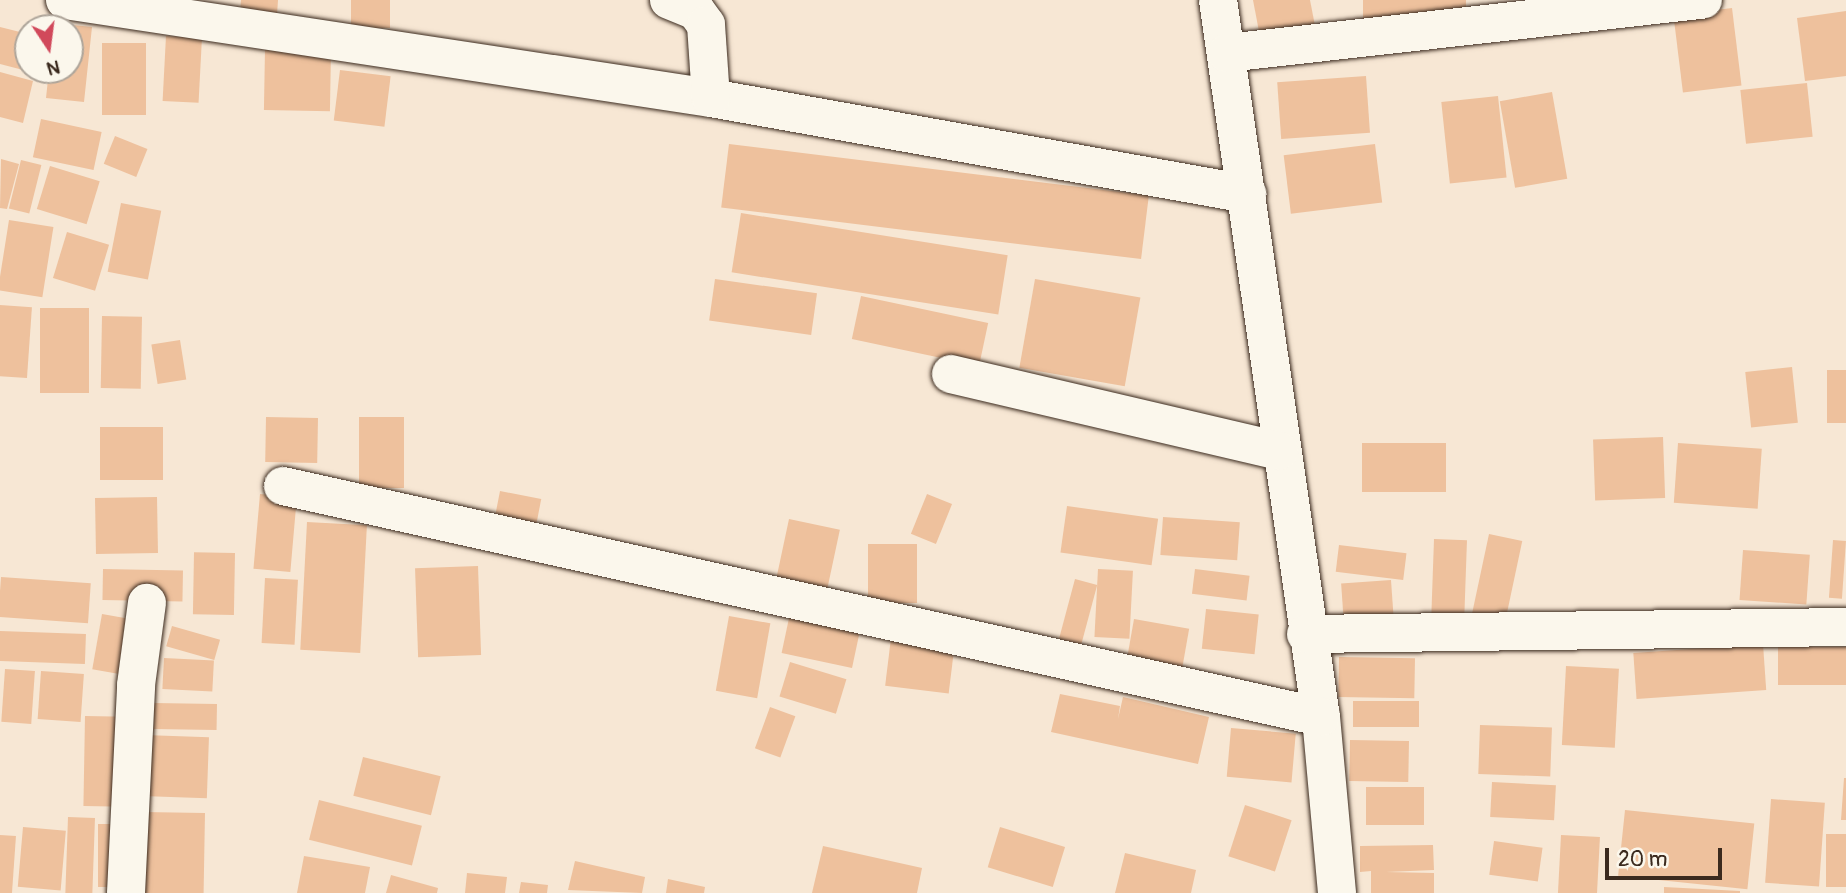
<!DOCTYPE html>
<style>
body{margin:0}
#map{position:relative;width:1846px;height:893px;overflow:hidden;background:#f7e7d4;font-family:Pangolin,sans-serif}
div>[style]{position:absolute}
.building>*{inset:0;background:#eec19d;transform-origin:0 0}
.roads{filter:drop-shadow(0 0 2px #3b2a1e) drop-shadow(0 0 2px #3b2a1e)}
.minor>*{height:38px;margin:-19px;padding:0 19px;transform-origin:19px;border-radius:19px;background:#fbf7ec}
span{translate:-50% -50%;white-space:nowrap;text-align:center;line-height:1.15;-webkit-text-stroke:5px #fbf7ec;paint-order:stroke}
.north{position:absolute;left:14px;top:14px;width:70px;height:70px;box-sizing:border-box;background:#fbf7ec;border:2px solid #aea59a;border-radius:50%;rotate:167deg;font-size:19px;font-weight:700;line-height:28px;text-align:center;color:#3b2a1e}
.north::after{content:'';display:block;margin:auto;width:24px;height:32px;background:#d1495b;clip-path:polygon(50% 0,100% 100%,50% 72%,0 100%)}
.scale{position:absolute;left:1605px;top:848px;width:117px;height:32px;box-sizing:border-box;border:4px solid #3b2a1e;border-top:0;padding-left:9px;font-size:21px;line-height:24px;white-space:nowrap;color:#3b2a1e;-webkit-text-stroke:5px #fbf7ec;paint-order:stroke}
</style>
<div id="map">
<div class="building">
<div style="clip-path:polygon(241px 0,278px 0,277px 15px,240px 12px)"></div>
<div style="left:351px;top:0;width:39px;height:28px"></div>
<div style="clip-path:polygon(1253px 0,1310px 0,1316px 31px,1261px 42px)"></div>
<div style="clip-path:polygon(1363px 0,1466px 0,1466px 16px,1363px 19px)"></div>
<div style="left:1732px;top:8px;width:78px;height:59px;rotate:83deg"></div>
<div style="clip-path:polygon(1846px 11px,1846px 76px,1805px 81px,1797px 18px)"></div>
<div style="clip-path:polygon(54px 23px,92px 27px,84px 102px,46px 98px,49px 70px,70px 70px,70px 28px,53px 28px)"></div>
<div style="clip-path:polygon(0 27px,28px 34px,27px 71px,0 64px)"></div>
<div style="left:166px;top:36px;width:36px;height:65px;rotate:3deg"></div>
<div style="left:102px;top:43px;width:44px;height:72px"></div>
<div style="left:265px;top:49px;width:66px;height:61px;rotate:1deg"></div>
<div style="left:340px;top:70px;width:51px;height:51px;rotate:7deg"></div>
<div style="clip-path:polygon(0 72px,33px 81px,23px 123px,0 117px)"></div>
<div style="left:1366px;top:76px;width:57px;height:89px;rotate:86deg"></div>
<div style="left:1807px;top:83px;width:54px;height:67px;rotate:84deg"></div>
<div style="left:1552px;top:92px;width:88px;height:53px;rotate:80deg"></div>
<div style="left:1498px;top:96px;width:82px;height:57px;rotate:84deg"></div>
<div style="left:41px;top:119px;width:62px;height:39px;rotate:12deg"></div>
<div style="left:115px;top:136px;width:35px;height:30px;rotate:22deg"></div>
<div style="left:729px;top:144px;width:423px;height:64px;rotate:7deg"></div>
<div style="left:1375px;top:144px;width:59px;height:92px;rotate:83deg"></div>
<div style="clip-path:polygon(1px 159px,19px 164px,7px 209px,0 208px)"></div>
<div style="left:21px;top:160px;width:21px;height:50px;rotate:14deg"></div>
<div style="left:50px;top:166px;width:52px;height:45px;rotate:17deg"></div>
<div style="left:121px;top:203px;width:41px;height:70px;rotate:11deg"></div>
<div style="left:741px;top:213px;width:270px;height:60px;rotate:9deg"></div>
<div style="left:9px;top:220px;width:45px;height:71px;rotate:9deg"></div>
<div style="left:67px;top:232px;width:44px;height:48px;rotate:17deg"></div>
<div style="left:715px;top:279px;width:103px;height:42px;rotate:8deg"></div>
<div style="left:1035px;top:279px;width:107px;height:90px;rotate:10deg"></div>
<div style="left:861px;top:296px;width:130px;height:44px;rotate:12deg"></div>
<div style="left:0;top:305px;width:32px;height:71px;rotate:4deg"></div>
<div style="left:40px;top:308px;width:49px;height:85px"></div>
<div style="left:102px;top:316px;width:40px;height:72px;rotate:1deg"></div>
<div style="left:180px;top:340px;width:40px;height:29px;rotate:81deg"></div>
<div style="left:1792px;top:367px;width:56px;height:47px;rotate:84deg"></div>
<div style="left:1827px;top:370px;width:19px;height:53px"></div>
<div style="left:266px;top:417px;width:52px;height:45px;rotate:1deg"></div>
<div style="left:359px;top:417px;width:45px;height:71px"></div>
<div style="left:100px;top:427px;width:63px;height:53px"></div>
<div style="left:1663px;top:437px;width:61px;height:70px;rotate:88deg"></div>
<div style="left:1446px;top:443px;width:49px;height:84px;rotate:90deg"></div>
<div style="left:1678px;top:443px;width:84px;height:60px;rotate:4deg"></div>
<div style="left:500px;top:491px;width:42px;height:33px;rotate:11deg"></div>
<div style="left:260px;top:494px;width:37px;height:75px;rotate:5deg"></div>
<div style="left:927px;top:494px;width:27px;height:43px;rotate:22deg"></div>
<div style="left:157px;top:497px;width:56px;height:62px;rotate:89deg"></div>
<div style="left:1067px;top:506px;width:92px;height:47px;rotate:8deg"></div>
<div style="left:1163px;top:517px;width:77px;height:38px;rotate:4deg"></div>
<div style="left:789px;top:519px;width:52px;height:66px;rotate:12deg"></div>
<div style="left:307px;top:522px;width:60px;height:128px;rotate:3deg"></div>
<div style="left:1489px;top:534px;width:34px;height:87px;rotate:12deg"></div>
<div style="left:1434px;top:539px;width:33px;height:78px;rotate:2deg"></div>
<div style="left:1833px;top:540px;width:13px;height:58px;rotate:4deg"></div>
<div style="left:868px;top:544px;width:49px;height:59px"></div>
<div style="left:1339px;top:545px;width:68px;height:27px;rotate:7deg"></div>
<div style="left:1743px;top:550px;width:67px;height:50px;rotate:4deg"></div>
<div style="left:235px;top:553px;width:62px;height:41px;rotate:91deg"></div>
<div style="left:478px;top:566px;width:89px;height:63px;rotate:88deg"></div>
<div style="left:103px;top:569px;width:80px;height:31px;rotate:1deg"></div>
<div style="left:1098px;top:569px;width:35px;height:68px;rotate:3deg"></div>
<div style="left:1195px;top:569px;width:55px;height:25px;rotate:7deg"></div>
<div style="left:1px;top:577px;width:90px;height:40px;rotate:4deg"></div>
<div style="left:265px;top:578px;width:33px;height:65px;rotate:3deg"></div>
<div style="left:1075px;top:579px;width:23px;height:62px;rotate:15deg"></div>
<div style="left:1391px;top:580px;width:46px;height:50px;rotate:86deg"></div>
<div style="left:792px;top:604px;width:72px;height:50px;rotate:12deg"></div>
<div style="left:1206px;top:609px;width:53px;height:40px;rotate:6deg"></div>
<div style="left:102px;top:614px;width:36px;height:56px;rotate:10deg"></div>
<div style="left:729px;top:616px;width:42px;height:76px;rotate:10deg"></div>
<div style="left:1134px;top:619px;width:56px;height:39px;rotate:10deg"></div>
<div style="left:172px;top:626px;width:50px;height:21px;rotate:16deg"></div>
<div style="left:0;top:631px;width:86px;height:30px;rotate:2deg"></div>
<div style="left:891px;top:638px;width:64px;height:48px;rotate:7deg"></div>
<div style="left:1763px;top:644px;width:46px;height:130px;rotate:86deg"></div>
<div style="left:1846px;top:647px;width:38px;height:68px;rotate:90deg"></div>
<div style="left:1339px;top:657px;width:76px;height:40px;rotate:1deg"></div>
<div style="left:164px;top:658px;width:50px;height:31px;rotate:3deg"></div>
<div style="left:790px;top:662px;width:59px;height:36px;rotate:17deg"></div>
<div style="left:1566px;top:666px;width:53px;height:79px;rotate:3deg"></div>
<div style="left:5px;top:669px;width:30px;height:53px;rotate:4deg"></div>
<div style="left:41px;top:671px;width:43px;height:48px;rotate:4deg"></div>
<div style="clip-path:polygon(1060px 694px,1120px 706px,1118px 719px,1123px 697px,1209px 717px,1198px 764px,1051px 732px)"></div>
<div style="left:1353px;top:701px;width:66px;height:26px"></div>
<div style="left:154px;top:703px;width:63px;height:26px;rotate:1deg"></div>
<div style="left:770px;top:707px;width:27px;height:44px;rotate:20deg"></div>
<div style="left:85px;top:716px;width:42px;height:90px;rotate:1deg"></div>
<div style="left:1480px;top:725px;width:72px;height:49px;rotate:2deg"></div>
<div style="left:1231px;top:728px;width:65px;height:49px;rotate:5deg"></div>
<div style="left:144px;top:735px;width:65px;height:61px;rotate:2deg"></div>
<div style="left:1350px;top:740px;width:59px;height:41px;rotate:1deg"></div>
<div style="left:363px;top:757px;width:80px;height:40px;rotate:14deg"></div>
<div style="clip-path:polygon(1844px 778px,1846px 778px,1846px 820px,1841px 820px)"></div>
<div style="left:1492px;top:782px;width:64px;height:35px;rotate:3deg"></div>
<div style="left:1366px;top:787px;width:58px;height:38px"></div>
<div style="left:1771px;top:799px;width:54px;height:84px;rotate:4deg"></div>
<div style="left:319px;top:800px;width:106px;height:41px;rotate:14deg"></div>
<div style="left:1245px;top:805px;width:49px;height:54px;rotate:18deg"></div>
<div style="left:1625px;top:810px;width:130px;height:66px;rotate:6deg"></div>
<div style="left:143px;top:812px;width:62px;height:81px;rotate:1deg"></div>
<div style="left:68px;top:817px;width:27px;height:76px;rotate:2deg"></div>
<div style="left:98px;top:824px;width:28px;height:63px"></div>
<div style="left:23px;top:827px;width:43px;height:60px;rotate:5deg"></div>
<div style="left:1000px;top:827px;width:68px;height:42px;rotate:17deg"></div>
<div style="left:1826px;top:834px;width:20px;height:53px"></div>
<div style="left:0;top:835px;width:16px;height:58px;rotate:4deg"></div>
<div style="left:1561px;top:835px;width:39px;height:58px;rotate:3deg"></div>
<div style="left:1494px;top:841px;width:49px;height:34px;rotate:8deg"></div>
<div style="clip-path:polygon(1433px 845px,1434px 870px,1386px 872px,1434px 873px,1434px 893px,1371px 893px,1371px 871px,1360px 872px,1360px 846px)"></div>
<div style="clip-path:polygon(823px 846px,922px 868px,917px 893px,812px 893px)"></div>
<div style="clip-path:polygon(1125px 853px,1196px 870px,1191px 893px,1115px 893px)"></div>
<div style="clip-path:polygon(304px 856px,370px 867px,365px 893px,297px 893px)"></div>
<div style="clip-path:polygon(575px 861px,645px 877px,642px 893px,568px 890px)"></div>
<div style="clip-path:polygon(467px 873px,507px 877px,505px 893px,465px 893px)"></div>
<div style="clip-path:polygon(391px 875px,438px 888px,437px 893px,386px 893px)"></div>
<div style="clip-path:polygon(668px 879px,705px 887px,704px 893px,666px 893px)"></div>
<div style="clip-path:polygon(521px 882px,548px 885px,547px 893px,519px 893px)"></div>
<div style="clip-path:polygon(1664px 887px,1740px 891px,1740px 893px,1664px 893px)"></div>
</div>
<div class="roads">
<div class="minor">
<div style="left:65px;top:0;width:653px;rotate:8.63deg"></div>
<div style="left:711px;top:98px;width:545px;rotate:10.15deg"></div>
<div style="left:669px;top:0;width:29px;rotate:22deg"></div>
<div style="left:696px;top:11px;width:17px;rotate:54deg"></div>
<div style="left:706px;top:25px;width:73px;rotate:86.1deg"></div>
<div style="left:1218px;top:0;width:724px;rotate:81.83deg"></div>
<div style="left:1321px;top:717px;width:177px;rotate:84.8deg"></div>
<div style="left:1227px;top:53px;width:479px;rotate:-6.4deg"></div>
<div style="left:951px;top:374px;width:337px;rotate:13.2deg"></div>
<div style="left:283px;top:486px;width:1063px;rotate:12.55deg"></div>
<div style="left:1306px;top:634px;width:540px;rotate:-0.74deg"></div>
<div style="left:126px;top:893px;width:208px;rotate:-87.2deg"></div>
<div style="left:136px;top:685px;width:83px;rotate:-82.4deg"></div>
</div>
</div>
<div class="north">N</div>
<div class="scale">20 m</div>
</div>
